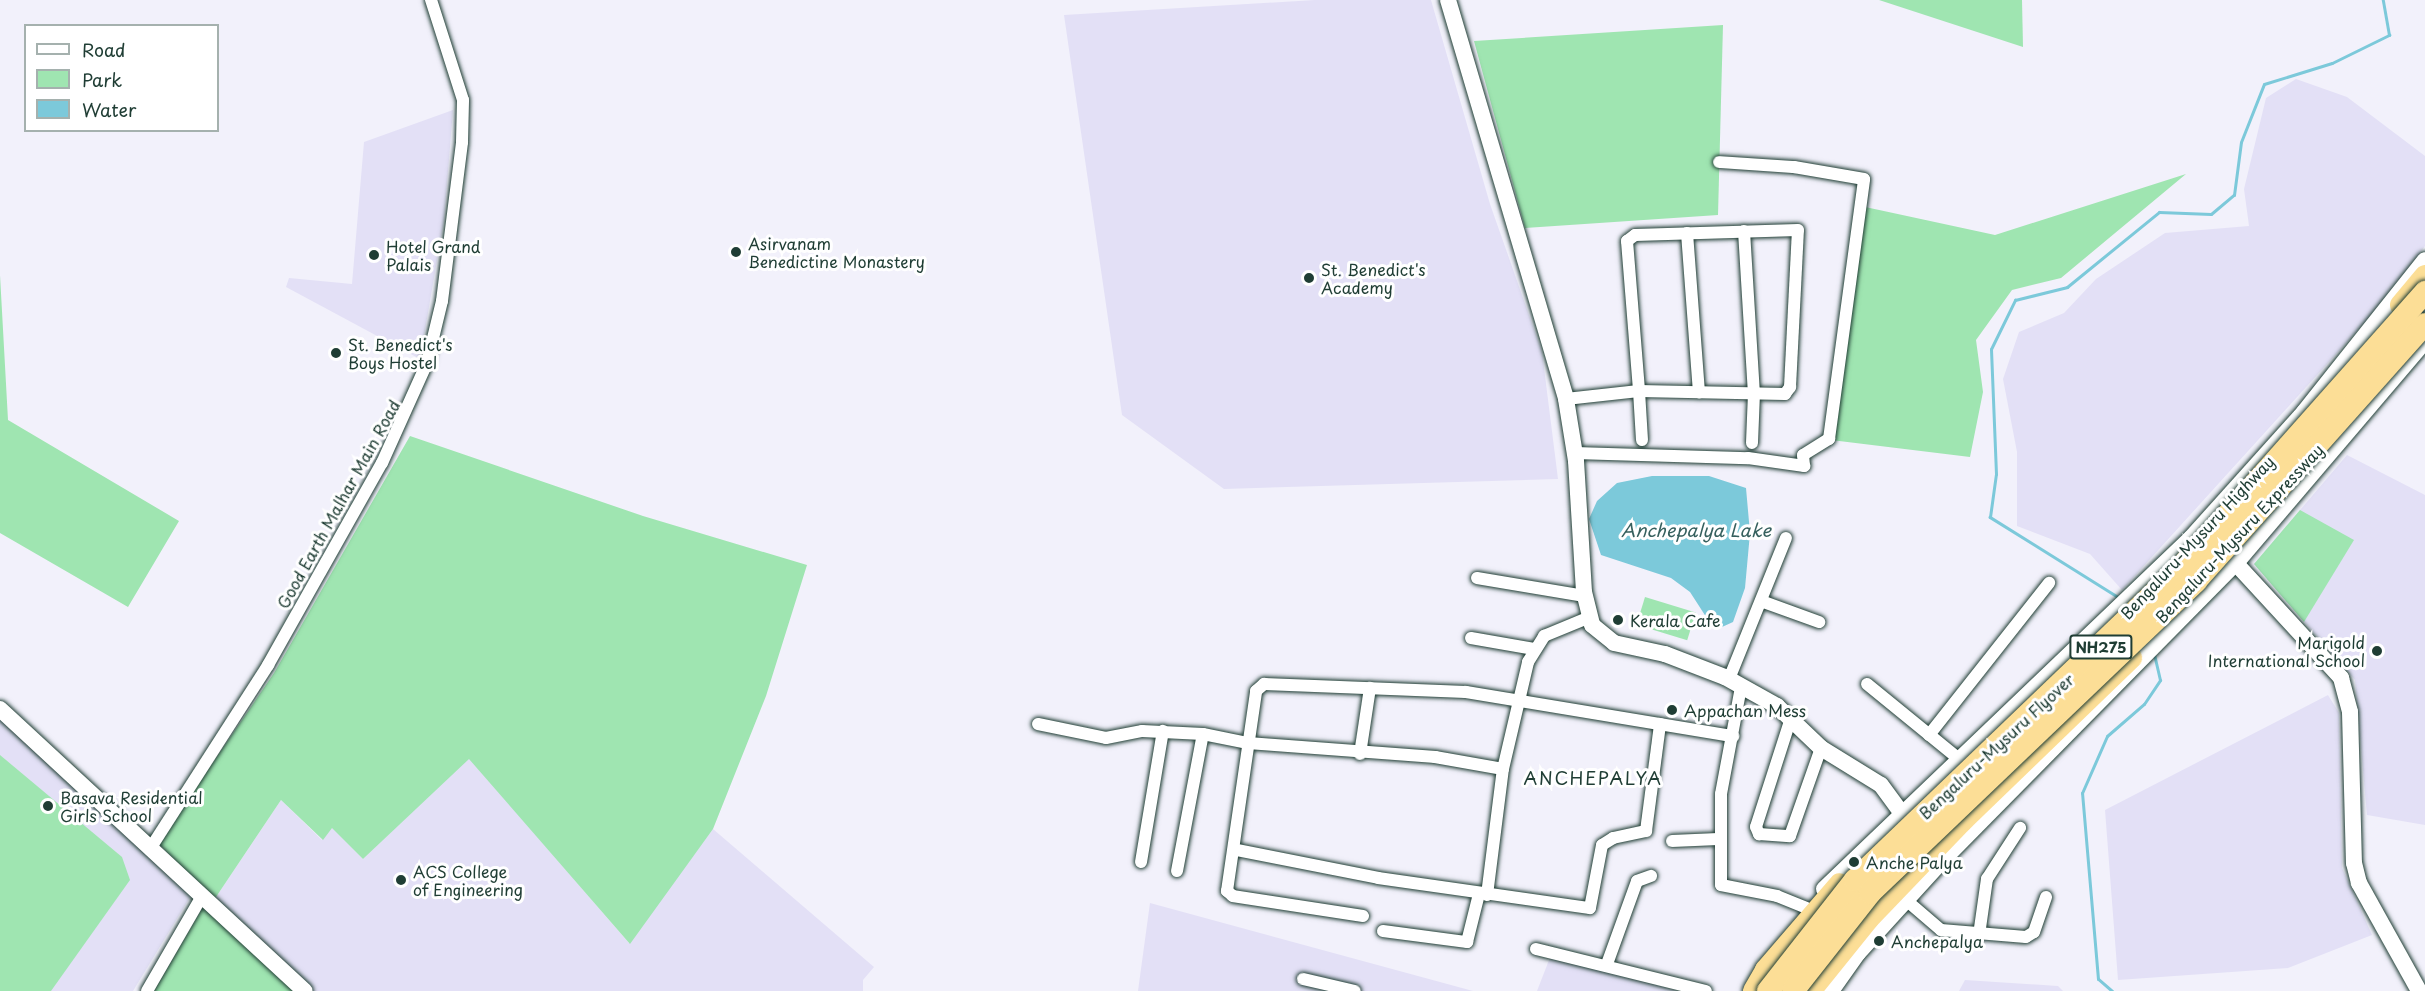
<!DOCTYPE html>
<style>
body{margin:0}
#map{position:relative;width:2425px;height:991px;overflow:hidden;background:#f2f1fb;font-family:"Playpen Sans",sans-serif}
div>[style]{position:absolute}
.built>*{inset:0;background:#e3e0f6}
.green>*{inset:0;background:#9fe5b1;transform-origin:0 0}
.water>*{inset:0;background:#7cc9da}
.stream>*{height:3px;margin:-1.5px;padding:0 1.5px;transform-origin:1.5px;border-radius:1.5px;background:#7cc9da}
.roads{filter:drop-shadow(0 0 2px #1f3d34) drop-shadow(0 0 2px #1f3d34)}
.street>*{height:12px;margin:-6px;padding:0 6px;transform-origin:6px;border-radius:6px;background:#fff}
.secondary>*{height:16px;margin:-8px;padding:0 8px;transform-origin:8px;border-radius:8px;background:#fff}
.highway>*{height:22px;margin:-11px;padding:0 11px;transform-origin:11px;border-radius:11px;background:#fcde96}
.bridges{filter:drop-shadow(0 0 2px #1f3d34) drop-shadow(0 0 2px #1f3d34)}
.highway-bridge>*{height:22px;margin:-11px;padding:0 11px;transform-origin:11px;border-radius:11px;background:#fcde96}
.dots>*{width:16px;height:16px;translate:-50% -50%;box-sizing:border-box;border:3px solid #fff;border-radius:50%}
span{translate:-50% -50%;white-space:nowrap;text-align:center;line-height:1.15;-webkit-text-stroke:6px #fff;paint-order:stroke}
.shield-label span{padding:2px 4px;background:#fff;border:2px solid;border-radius:4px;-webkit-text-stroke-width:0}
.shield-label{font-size:15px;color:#1f3d34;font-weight:700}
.poi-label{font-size:16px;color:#1f3d34}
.left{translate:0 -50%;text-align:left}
.right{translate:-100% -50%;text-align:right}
.street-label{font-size:16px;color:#1f3d34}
.water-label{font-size:18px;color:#36605e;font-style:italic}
.neighbourhood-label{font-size:18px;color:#1f3d34;letter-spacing:1.5px}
.legend{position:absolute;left:24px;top:24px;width:195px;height:108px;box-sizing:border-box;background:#fff;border:2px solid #a5b1ae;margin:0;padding:8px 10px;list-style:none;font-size:18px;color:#1f3d34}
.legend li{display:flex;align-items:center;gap:12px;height:30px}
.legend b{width:30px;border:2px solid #a5b1ae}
</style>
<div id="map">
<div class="built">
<div style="clip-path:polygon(1315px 0,1431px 0,1490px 204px,1542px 352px,1558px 479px,1224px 489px,1122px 415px,1064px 15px)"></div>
<div style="clip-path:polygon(2296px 79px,2347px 97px,2425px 156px,2425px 246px,2385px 300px,2122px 590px,2090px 554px,2017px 526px,2017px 452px,2003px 379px,2019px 332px,2064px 313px,2096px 279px,2165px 233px,2249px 226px,2244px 189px,2266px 98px)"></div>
<div style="clip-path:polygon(453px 110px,444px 220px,420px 359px,286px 287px,289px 278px,352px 284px,364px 142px)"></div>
<div style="clip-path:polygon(2347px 455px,2425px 495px,2425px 825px,2367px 815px,2355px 680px,2254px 564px)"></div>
<div style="clip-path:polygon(2328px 695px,2339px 713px,2342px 868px,2372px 935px,2288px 968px,2118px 980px,2105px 810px)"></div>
<div style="clip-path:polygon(0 718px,192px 894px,133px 991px,0 991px)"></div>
<div style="clip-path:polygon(469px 758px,629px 943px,713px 829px,874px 967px,863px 980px,863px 991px,311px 991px,214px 900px,281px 800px,322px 840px,332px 827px,363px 859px)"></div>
<div style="clip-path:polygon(1150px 903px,1473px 991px,1138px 991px)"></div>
<div style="clip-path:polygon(1551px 955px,1677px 991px,1537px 991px)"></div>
<div style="clip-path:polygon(1965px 980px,2058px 986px,2063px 991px,1959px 991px)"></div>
</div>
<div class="green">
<div style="clip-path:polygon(1879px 0,2022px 0,2023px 47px)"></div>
<div style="clip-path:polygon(1723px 25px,1718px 215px,1525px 228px,1474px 41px)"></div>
<div style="clip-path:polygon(2186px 174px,2061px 278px,2012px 290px,1976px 340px,1983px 392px,1970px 457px,1831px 440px,1856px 205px,1995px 235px)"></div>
<div style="clip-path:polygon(0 275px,8px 420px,179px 521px,128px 607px,0 533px)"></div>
<div style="clip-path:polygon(410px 436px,643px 516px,807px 565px,766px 696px,713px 829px,630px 944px,469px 759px,363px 859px,332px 828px,323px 840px,281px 800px,214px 900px,158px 843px,274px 673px)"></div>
<div style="clip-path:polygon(2300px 510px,2354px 540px,2304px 622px,2254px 564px)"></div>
<div style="left:1645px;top:597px;width:53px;height:29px;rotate:17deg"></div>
<div style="clip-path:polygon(0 755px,122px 857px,130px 880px,51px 991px,0 991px)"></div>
<div style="clip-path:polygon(203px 907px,293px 991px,154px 991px)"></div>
</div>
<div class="water">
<div style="clip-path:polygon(1652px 476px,1709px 476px,1746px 488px,1750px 533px,1745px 588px,1733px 622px,1722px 627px,1710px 623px,1690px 592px,1671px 578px,1601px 555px,1589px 519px,1597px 501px,1617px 483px)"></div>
</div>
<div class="stream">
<div style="left:2121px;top:599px;width:155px;rotate:-148deg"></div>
<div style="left:1990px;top:517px;width:43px;rotate:-82.1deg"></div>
<div style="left:1996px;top:474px;width:125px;rotate:-92.3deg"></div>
<div style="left:1991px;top:349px;width:55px;rotate:-63.9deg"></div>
<div style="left:2015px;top:300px;width:54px;rotate:-14deg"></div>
<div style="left:2067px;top:287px;width:119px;rotate:-39.2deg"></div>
<div style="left:2159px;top:212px;width:52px;rotate:2.2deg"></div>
<div style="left:2211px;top:214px;width:30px;rotate:-40deg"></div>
<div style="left:2234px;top:195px;width:53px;rotate:-82.5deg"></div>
<div style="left:2241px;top:142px;width:62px;rotate:-68.4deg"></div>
<div style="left:2264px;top:84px;width:71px;rotate:-17.2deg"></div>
<div style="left:2332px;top:63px;width:64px;rotate:-26.2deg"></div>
<div style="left:2389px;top:35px;width:36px;rotate:-100deg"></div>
<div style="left:2112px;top:991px;width:18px;rotate:-139deg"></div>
<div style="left:2098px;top:979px;width:187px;rotate:-94.9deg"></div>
<div style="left:2082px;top:793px;width:62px;rotate:-66.3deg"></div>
<div style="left:2107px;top:736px;width:49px;rotate:-40.9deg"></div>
<div style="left:2144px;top:704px;width:29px;rotate:-56deg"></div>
<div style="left:2160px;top:680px;width:28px;rotate:-103deg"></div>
</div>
<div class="roads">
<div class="street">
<div style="left:1744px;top:231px;width:162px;rotate:86.5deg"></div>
<div style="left:1754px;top:393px;width:50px;rotate:92.3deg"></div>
<div style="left:1687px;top:233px;width:160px;rotate:85.7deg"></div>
<div style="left:1566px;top:399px;width:73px;rotate:-6.3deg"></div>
<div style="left:1639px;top:391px;width:146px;rotate:1.2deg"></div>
<div style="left:1785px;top:394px;width:9px;rotate:-54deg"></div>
<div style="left:1790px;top:387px;width:157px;rotate:-87.1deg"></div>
<div style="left:1798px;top:230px;width:163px;rotate:178.2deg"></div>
<div style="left:1635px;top:235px;width:10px;rotate:143deg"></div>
<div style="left:1627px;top:241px;width:150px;rotate:85.4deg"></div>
<div style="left:1639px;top:391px;width:49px;rotate:86.5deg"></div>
<div style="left:1575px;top:453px;width:173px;rotate:1.7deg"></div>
<div style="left:1748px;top:458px;width:57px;rotate:8.1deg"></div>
<div style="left:1804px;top:466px;width:11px;rotate:-95deg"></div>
<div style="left:1803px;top:455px;width:31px;rotate:-32deg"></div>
<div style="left:1829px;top:439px;width:262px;rotate:-82.3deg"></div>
<div style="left:1864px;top:179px;width:71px;rotate:-170.3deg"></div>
<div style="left:1794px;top:167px;width:75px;rotate:-176.2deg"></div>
<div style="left:1477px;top:578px;width:109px;rotate:9.5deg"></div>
<div style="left:1761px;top:601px;width:62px;rotate:19.9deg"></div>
<div style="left:1471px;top:638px;width:64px;rotate:9.9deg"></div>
<div style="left:1729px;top:679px;width:152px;rotate:-68deg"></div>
<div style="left:1867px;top:684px;width:125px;rotate:39.2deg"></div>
<div style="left:1741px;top:687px;width:109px;rotate:100.6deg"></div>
<div style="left:1721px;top:794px;width:91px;rotate:90deg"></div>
<div style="left:1721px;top:885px;width:57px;rotate:11.1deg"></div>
<div style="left:1777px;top:896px;width:32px;rotate:22deg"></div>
<div style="left:1790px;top:721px;width:111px;rotate:107.8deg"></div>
<div style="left:1756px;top:827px;width:8px;rotate:67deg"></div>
<div style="left:1759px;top:834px;width:31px;rotate:4deg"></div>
<div style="left:1790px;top:836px;width:93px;rotate:-70.6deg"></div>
<div style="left:1038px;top:724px;width:69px;rotate:11.6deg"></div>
<div style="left:1106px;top:738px;width:37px;rotate:-11deg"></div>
<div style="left:1142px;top:731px;width:61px;rotate:2.8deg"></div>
<div style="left:1203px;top:734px;width:46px;rotate:11.3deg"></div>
<div style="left:1248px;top:743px;width:188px;rotate:4.3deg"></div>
<div style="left:1435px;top:757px;width:69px;rotate:10deg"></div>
<div style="left:1929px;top:735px;width:194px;rotate:-51.7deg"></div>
<div style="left:1360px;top:754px;width:67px;rotate:-81.4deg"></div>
<div style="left:1672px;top:841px;width:46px;rotate:-2.5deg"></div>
<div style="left:150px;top:849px;width:219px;rotate:-57.3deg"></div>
<div style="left:268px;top:665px;width:232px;rotate:-60.6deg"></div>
<div style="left:382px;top:463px;width:110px;rotate:-65.8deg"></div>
<div style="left:427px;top:363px;width:64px;rotate:-76.4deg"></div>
<div style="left:442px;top:301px;width:160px;rotate:-82.8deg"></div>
<div style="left:462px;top:142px;width:42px;rotate:-88.6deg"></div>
<div style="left:463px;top:100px;width:105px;rotate:-107.7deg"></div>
<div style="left:1237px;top:850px;width:144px;rotate:11.2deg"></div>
<div style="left:1378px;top:878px;width:214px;rotate:8.1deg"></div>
<div style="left:1590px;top:908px;width:64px;rotate:-79.2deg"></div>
<div style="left:1602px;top:845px;width:13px;rotate:-32deg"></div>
<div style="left:1613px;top:838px;width:34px;rotate:-12deg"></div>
<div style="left:1646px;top:831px;width:108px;rotate:-82.5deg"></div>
<div style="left:1141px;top:862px;width:133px;rotate:-80.5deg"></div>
<div style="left:1177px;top:871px;width:139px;rotate:-79.3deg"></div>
<div style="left:1487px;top:895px;width:127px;rotate:-82.8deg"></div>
<div style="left:1503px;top:769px;width:110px;rotate:-76.8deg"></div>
<div style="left:1528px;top:662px;width:31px;rotate:-58deg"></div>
<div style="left:1544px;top:636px;width:50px;rotate:-22.4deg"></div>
<div style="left:1906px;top:900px;width:46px;rotate:40.6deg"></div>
<div style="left:1941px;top:930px;width:85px;rotate:4.7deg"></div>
<div style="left:2026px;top:937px;width:9px;rotate:-32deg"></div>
<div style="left:2034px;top:932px;width:37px;rotate:-71deg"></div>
<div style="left:1363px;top:916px;width:132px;rotate:-171.3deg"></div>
<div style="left:1233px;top:896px;width:8px;rotate:-140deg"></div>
<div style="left:1227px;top:891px;width:202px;rotate:-81.7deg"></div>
<div style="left:1256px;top:691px;width:11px;rotate:-41deg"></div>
<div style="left:1264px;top:684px;width:202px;rotate:2.3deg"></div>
<div style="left:1466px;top:692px;width:271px;rotate:9.4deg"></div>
<div style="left:1383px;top:931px;width:85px;rotate:7.5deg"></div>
<div style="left:1467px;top:942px;width:49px;rotate:-76deg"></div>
<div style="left:1979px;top:935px;width:57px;rotate:-81.9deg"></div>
<div style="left:1987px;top:879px;width:61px;rotate:-57.1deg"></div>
<div style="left:1536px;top:949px;width:175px;rotate:13.9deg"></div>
<div style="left:1607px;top:964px;width:88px;rotate:-70.1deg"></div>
<div style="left:1637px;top:881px;width:15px;rotate:-20deg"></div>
<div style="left:1303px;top:979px;width:53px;rotate:13deg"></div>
<div style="left:147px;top:991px;width:110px;rotate:-59.9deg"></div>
</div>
<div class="secondary">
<div style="left:1448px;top:0;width:416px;rotate:73.5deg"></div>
<div style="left:1566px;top:399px;width:63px;rotate:80.8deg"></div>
<div style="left:1576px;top:461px;width:131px;rotate:86.5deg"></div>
<div style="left:1584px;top:592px;width:34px;rotate:76deg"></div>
<div style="left:1592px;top:625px;width:28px;rotate:39deg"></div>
<div style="left:1614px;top:643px;width:52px;rotate:12.2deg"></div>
<div style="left:1665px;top:654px;width:64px;rotate:21deg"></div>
<div style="left:1725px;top:677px;width:60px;rotate:29.1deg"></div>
<div style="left:1777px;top:706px;width:61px;rotate:43.7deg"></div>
<div style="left:1821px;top:748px;width:70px;rotate:31.7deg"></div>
<div style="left:1881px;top:785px;width:98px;rotate:53.7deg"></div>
<div style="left:2229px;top:556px;width:166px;rotate:47.4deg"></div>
<div style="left:2341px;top:678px;width:35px;rotate:75deg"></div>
<div style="left:2350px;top:712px;width:151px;rotate:88.5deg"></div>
<div style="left:2354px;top:863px;width:21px;rotate:76deg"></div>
<div style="left:2359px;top:883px;width:124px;rotate:60.9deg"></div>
<div style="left:0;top:709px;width:415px;rotate:42.8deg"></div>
<div style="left:1824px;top:889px;width:508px;rotate:-43.72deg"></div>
<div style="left:2191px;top:538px;width:169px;rotate:-48.1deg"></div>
<div style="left:2304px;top:412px;width:194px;rotate:-51.5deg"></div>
<div style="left:1831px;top:991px;width:47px;rotate:-54.6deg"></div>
<div style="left:1858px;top:953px;width:120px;rotate:-47.7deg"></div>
<div style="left:1939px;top:864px;width:424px;rotate:-45.4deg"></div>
<div style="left:2237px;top:562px;width:290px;rotate:-49.6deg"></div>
</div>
<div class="highway">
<div style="left:2401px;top:305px;width:38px;rotate:-50deg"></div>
<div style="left:1754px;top:991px;width:24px;rotate:-60deg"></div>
<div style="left:1766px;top:970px;width:113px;rotate:-49.3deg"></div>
<div style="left:1810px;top:991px;width:92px;rotate:-51.1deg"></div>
<div style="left:1868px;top:919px;width:136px;rotate:-46.2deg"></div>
<div style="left:1962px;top:821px;width:235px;rotate:-44deg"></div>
</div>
</div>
<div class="bridges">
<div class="highway-bridge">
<div style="left:1768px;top:991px;width:141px;rotate:-51.9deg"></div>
<div style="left:1855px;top:880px;width:452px;rotate:-43.8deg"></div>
<div style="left:2181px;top:567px;width:368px;rotate:-48.4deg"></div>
<div style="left:1793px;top:991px;width:125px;rotate:-51.8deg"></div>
<div style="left:1870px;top:893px;width:451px;rotate:-43.7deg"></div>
<div style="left:2196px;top:581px;width:344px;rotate:-48.3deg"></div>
</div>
</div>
<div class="dots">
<div style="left:736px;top:252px;background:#1f3d34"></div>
<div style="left:374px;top:255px;background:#1f3d34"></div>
<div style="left:1309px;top:278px;background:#1f3d34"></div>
<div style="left:336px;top:353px;background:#1f3d34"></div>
<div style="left:1618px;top:620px;background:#1f3d34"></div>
<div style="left:2377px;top:651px;background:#1f3d34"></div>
<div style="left:1672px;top:710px;background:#1f3d34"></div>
<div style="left:48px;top:806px;background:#1f3d34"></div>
<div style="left:1854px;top:862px;background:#1f3d34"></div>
<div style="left:401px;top:880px;background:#1f3d34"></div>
<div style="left:1879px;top:941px;background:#1f3d34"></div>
</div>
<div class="shield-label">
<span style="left:2101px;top:647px">NH275</span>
</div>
<div class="poi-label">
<span class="left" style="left:748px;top:252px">Asirvanam<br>Benedictine Monastery</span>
<span class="left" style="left:386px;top:255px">Hotel Grand<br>Palais</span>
<span class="left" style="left:1321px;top:278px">St. Benedict's<br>Academy</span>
<span class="left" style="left:348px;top:353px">St. Benedict's<br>Boys Hostel</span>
<span class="left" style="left:1630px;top:620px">Kerala Cafe</span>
<span class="right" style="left:2365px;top:651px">Marigold<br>International School</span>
<span class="left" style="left:1684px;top:710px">Appachan Mess</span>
<span class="left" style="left:60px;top:806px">Basava Residential<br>Girls School</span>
<span class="left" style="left:1866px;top:862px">Anche Palya</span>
<span class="left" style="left:413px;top:880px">ACS College<br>of Engineering</span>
<span class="left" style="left:1891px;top:941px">Anchepalya</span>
</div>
<div class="street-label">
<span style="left:338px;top:504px;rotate:-61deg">Good Earth Malhar Main Road</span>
<span style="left:2239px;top:533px;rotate:-47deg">Bengaluru-Mysuru Expressway</span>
<span style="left:2197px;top:537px;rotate:-47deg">Bengaluru-Mysuru Highway</span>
<span style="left:1996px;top:746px;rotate:-43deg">Bengaluru-Mysuru Flyover</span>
</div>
<div class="water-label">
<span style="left:1696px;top:530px">Anchepalya Lake</span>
</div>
<div class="neighbourhood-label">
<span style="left:1593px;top:778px">ANCHEPALYA</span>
</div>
<ul class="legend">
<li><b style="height:8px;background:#fff"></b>Road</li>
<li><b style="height:16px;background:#9fe5b1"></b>Park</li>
<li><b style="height:16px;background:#7cc9da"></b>Water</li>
</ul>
</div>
